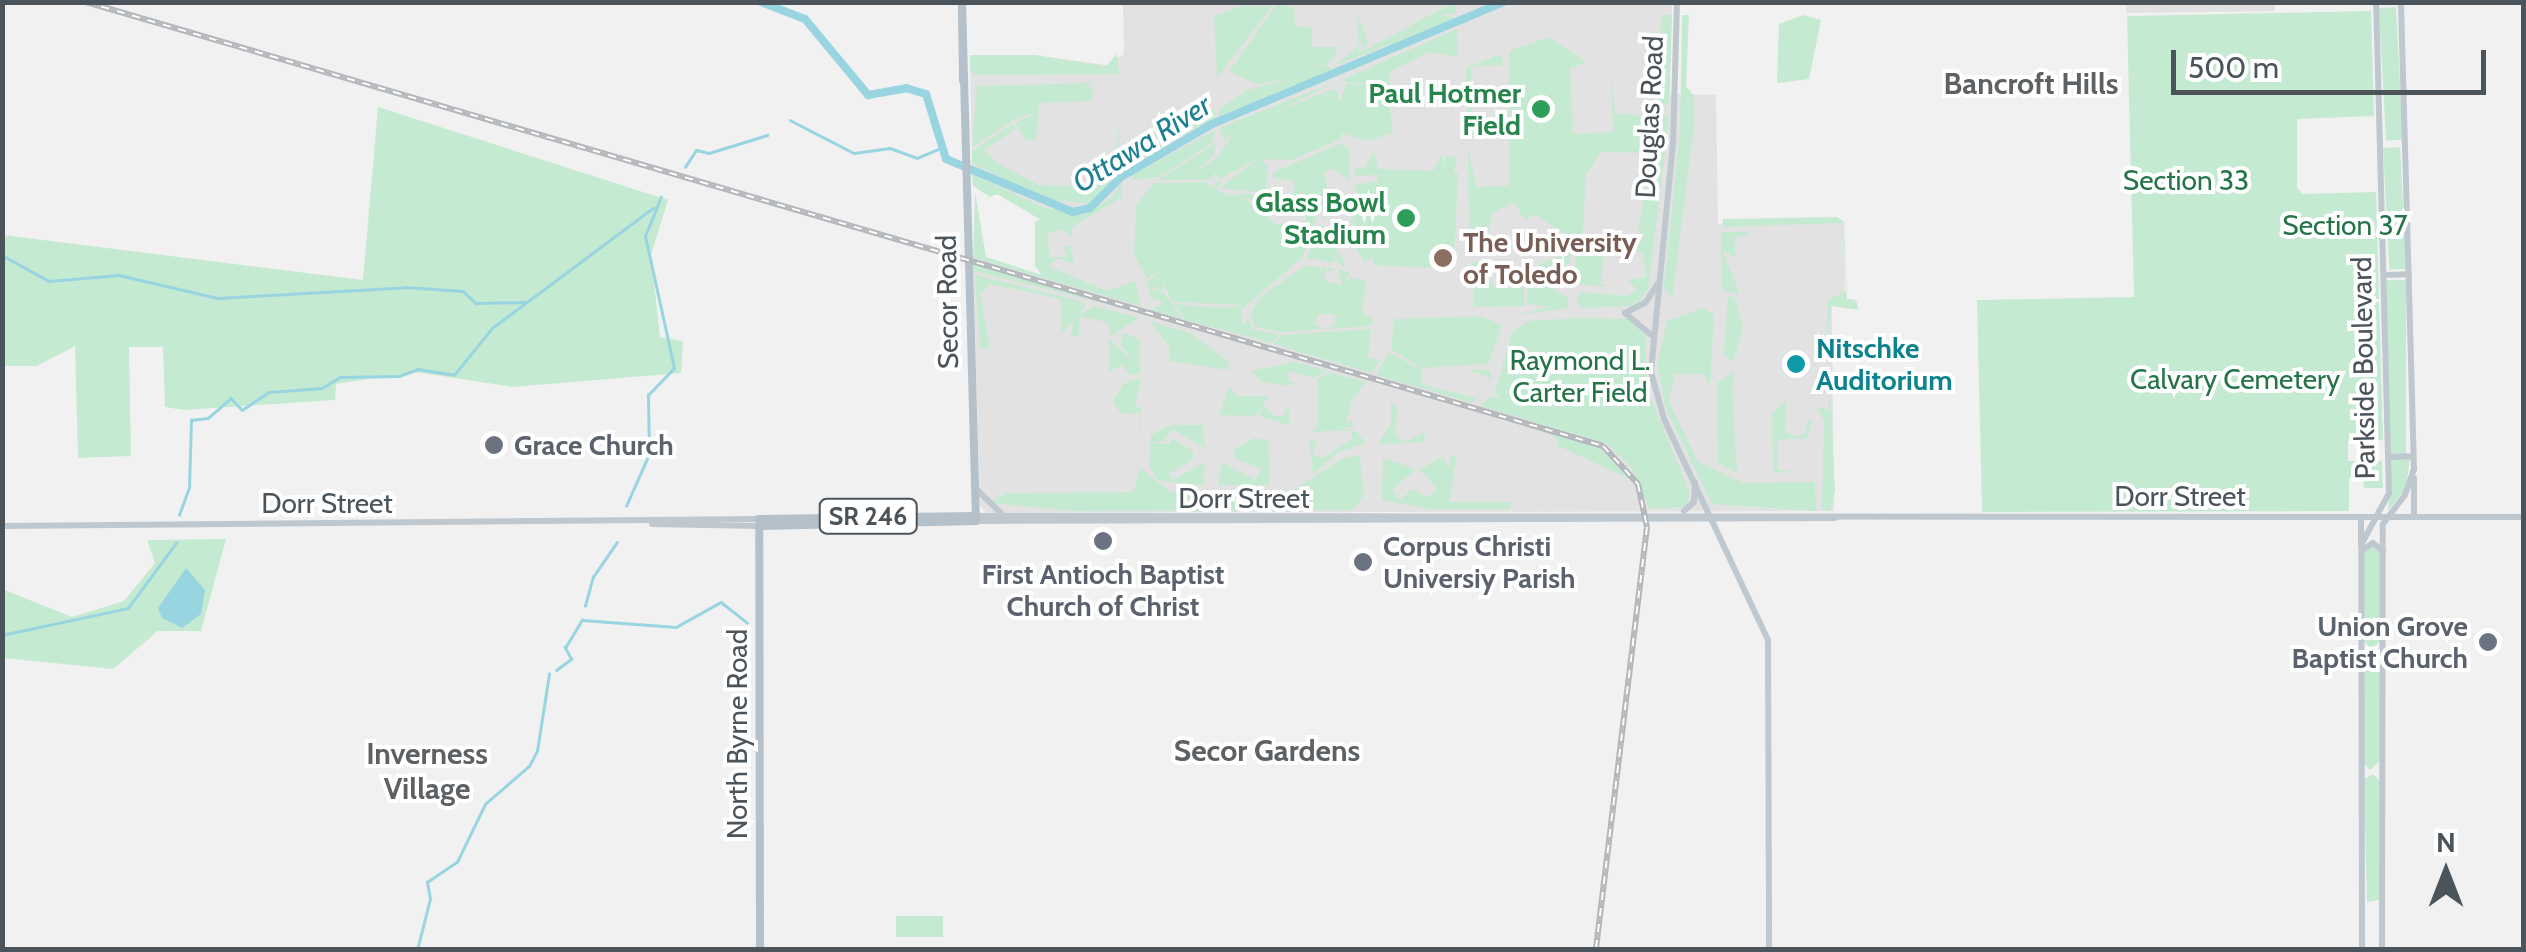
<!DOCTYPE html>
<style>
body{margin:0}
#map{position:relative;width:2526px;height:952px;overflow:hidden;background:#f2f1f1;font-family:Cabin,sans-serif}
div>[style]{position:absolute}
.education>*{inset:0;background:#e3e2e2}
.green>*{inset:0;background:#c5ead2;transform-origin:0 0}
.water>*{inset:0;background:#98d5e1}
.stream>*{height:2.5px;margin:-1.25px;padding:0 1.25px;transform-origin:1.25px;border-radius:1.25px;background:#98d5e1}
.river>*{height:8px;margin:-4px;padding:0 4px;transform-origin:4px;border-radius:4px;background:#98d5e1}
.secondary>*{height:6px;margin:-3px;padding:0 3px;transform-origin:3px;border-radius:3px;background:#bfc8cf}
.primary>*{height:8px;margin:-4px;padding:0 4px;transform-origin:4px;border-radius:4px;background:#b4c1cb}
.rail>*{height:6px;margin-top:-3px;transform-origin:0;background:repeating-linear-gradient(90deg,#fff 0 8px,#b3b6ba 0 16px);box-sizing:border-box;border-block:2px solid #b3b6ba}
.dots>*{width:28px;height:28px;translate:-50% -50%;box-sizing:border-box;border:5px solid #fff;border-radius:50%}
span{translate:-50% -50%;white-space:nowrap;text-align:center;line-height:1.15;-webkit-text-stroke:8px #fff;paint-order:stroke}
.shield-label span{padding:2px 8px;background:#fff;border:2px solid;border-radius:8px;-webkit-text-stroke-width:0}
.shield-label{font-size:25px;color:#4b545b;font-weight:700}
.leisure-label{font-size:28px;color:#27864d;font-weight:700}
.right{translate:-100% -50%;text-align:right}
.street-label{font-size:28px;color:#4b545b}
.park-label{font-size:28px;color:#247448}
.education-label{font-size:28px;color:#785e54;font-weight:700}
.left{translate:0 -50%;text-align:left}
.culture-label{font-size:28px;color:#0d838f;font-weight:700}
.worship-label{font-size:28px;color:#5b616d;font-weight:700}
.neighbourhood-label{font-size:30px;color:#5e6164;font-weight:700}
.water-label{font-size:30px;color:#1e8093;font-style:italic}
.frame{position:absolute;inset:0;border:5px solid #4b545b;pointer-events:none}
.north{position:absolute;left:2396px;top:822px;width:100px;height:100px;-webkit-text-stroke:8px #fff;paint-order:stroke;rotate:0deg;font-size:28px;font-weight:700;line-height:40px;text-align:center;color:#4b545b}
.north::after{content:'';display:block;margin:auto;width:35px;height:45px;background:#4b545b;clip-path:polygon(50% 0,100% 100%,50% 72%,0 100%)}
.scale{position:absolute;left:2171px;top:50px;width:315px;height:45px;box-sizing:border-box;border:5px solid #4b545b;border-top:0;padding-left:12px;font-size:30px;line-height:35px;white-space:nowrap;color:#4b545b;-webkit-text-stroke:8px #fff;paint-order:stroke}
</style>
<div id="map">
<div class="education">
<div style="clip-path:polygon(1123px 3px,1672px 3px,1670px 94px,1716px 95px,1718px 224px,1843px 222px,1845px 292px,1832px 300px,1834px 511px,986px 513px,980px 505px,973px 258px,1042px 277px,1042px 208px,972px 174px,970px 55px,1034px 55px,1106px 65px,1124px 54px)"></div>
<div style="clip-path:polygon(2126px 3px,2275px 3px,2275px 11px,2126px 13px)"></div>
</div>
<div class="green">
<div style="clip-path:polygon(1453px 3px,1457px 13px,1441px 15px,1457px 19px,1333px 66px,1358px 47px,1357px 13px,1368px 42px,1362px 50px,1359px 33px,1359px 53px)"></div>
<div style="clip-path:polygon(1276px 5px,1294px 7px,1295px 27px,1311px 27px,1312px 47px,1337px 47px,1333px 60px,1293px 77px,1326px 64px,1332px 70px,1219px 116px,1219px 109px,1248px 90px,1287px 79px,1257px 84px,1229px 72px)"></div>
<div style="clip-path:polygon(1241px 6px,1272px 6px,1217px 78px,1214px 16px)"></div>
<div style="left:2396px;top:7px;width:133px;height:17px;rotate:87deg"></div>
<div style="clip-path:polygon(2371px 11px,2374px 116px,2297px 119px,2297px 187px,2302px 194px,2376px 192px,2383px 440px,2348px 441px,2348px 461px,2382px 461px,2383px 488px,2364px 488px,2363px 477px,2349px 478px,2349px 511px,1982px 512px,1977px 300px,2134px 297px,2127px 16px)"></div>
<div style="clip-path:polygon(1661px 15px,1672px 15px,1669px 102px,1663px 107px,1658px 101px)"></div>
<div style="clip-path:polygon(1682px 15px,1689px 15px,1686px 86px,1694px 96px,1694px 126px,1672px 300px,1664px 288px,1680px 131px)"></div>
<div style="clip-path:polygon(1803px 15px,1821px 20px,1809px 79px,1777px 83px,1779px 24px)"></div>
<div style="clip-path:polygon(1457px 29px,1458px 57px,1430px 52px,1389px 72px,1389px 86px,1339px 81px)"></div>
<div style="clip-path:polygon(1549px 37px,1587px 62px,1570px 68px,1573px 134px,1613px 132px,1611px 69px,1615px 113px,1660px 118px,1657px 163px,1663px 113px,1669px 119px,1648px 289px,1638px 303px,1612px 304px,1638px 304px,1633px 306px,1582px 308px,1575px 299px,1582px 292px,1627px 296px,1637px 290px,1628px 280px,1646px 277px,1643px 253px,1624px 250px,1627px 237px,1645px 238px,1638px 231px,1649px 169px,1657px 170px,1658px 165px,1649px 166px,1646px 153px,1601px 152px,1586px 175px,1583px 232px,1574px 239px,1535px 215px,1524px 220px,1515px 202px,1492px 213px,1488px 235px,1496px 242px,1491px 246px,1469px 233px,1468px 149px,1476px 187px,1509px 186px,1509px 51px)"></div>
<div style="clip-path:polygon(1117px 54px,1119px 74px,975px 75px,970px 69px,970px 55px,1034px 55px,1106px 66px)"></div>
<div style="clip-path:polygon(1501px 54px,1504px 65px,1471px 67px,1472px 113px,1482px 113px,1483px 130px,1468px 130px,1466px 68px)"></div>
<div style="clip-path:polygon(1337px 81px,1278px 111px,1336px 88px,1340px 102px,1346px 83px,1388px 87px,1393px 133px,1367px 141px,1341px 133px,1341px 139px,1291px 160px,1259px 159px,1268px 166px,1266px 193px,1220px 188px,1258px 159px,1219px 179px,1215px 172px,1212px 179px,1158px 180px,1216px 143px,1213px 157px,1188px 176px,1217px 158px,1236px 130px,1224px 141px,1219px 128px)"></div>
<div style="clip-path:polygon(1093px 83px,1079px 91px,1093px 86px,1091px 101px,1039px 103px,1036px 140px,1025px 139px,1015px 123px,1036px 113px,1017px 118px,972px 147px,977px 86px)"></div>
<div style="clip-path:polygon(378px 107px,668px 200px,651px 255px,660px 337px,683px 341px,681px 373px,513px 387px,415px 372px,336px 384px,335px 400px,183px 410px,165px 407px,163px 347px,129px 347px,131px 456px,78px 458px,75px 346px,37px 366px,3px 366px,3px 235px,363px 280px)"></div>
<div style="clip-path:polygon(1215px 109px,1215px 117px,1131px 165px,1131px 153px,1172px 129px,1172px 111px,1194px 111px,1175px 116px,1188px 119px)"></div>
<div style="clip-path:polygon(1013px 124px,1016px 129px,985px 149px,997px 163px,1039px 185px,1084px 187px,1116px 162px,1118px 126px,1122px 169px,1089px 204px,1044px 199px,972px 163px,972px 151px)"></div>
<div style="clip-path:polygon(1216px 130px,1211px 144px,1159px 177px,1133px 180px,1132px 175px)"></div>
<div style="clip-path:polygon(1341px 143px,1350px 151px,1349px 180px,1331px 168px,1324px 173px,1331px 208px,1324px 221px,1320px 202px,1294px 203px,1294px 181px,1273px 178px,1272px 173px)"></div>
<div style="left:2400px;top:147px;width:122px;height:17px;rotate:87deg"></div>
<div style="clip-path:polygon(1374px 151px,1378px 169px,1433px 171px,1443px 153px,1443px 171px,1446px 155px,1458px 158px,1453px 172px,1458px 173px,1454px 258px,1426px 268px,1374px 265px,1372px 257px,1365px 263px,1356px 249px,1357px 233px,1350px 232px,1355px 224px,1348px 222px,1356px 218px,1349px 216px,1350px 202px,1357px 201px,1349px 197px,1358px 195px,1354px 185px,1377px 181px,1378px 175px,1355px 176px,1355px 167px,1365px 168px)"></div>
<div style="clip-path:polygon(972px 174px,1042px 207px,1083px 215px,1111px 199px,1122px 180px,1122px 197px,1072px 227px,1072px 238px,1061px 229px,1048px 233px,1049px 257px,1067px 257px,1063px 247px,1070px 245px,1074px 264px,1058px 258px,1048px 266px,1107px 291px,1135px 281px,1141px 306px,973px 258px,975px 192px,986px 257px,1042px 275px,1035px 266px,1035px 221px,1041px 220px,997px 194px,990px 197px,973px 186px)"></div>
<div style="clip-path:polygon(1215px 181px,1222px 182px,1216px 189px,1230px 196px,1243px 194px,1266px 195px,1266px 210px,1254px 201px,1241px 196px,1276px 224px,1306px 225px,1306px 209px,1319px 210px,1302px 258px,1242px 309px,1242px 328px,1248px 317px,1252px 329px,1279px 335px,1271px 343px,1186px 320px,1174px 304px,1221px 308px,1245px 305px,1172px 302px,1163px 281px,1163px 291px,1154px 287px,1161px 275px,1152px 289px,1164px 293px,1183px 319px,1150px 310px,1165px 303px,1150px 298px,1147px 283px,1159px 271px,1147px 278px,1134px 255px,1136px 206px,1153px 183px,1206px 182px,1215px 188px)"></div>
<div style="clip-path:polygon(1837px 217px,1844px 222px,1847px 299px,1856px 300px,1859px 310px,1831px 306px,1828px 344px,1827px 300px,1846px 291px,1843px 223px,1723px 227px,1723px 219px)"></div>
<div style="clip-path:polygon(1322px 225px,1346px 264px,1343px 267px,1331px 253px,1336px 263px,1306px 258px,1316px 237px,1326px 246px,1318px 235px)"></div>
<div style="clip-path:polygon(1723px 232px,1748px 232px,1751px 234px,1735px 238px,1735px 258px,1722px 249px,1740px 295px,1722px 290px,1721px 233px)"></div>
<div style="clip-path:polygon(1592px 233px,1618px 239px,1607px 238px,1604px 249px,1601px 284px,1612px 287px,1575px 284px,1576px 248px)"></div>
<div style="clip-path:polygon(1551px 236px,1571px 246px,1570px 263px,1553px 271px,1552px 285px,1529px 269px,1559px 256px,1561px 244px)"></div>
<div style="clip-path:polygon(974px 262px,1130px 308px,1139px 312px,974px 271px)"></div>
<div style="clip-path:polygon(1472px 262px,1485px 262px,1482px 268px,1495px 287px,1514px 288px,1523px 276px,1525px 306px,1474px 307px)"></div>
<div style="clip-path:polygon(1304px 266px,1320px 267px,1319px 281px,1322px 267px,1336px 269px,1325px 272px,1324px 281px,1343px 285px,1337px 269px,1349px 272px,1346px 284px,1351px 277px,1366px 281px,1362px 312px,1372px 318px,1371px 326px,1325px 329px,1335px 324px,1335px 315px,1319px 314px,1314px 324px,1323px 329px,1280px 332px,1254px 326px,1251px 313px,1259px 298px)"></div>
<div style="clip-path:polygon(1528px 273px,1568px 298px,1568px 308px,1512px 316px,1550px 307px,1527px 304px)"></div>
<div style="clip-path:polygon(975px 275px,1083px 302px,1085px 306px,1061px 336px,1061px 299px,990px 284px,980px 294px,990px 348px,980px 348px)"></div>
<div style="left:2386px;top:280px;width:20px;height:174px"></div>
<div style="clip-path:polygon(1728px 296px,1735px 298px,1743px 327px,1733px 363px,1724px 354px)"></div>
<div style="clip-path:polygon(1095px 306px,1139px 318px,1109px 337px,1109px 323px,1080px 316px,1079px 336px,1071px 336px,1074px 317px)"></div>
<div style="clip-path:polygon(1703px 308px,1714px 315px,1710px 388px,1704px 374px,1675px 374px,1669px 402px,1698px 462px,1744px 483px,1815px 482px,1816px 511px,1712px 504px,1666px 409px,1657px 366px,1667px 321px)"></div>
<div style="clip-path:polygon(1479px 316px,1502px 325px,1488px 364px,1421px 368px,1391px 349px,1394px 319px)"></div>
<div style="clip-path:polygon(1575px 318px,1630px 319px,1645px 331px,1647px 390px,1690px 493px,1685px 507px,1649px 509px,1633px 469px,1606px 443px,1480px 406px,1491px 396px,1502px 399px,1495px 393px,1512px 332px,1528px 321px)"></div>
<div style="clip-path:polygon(1150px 321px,1192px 334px,1229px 362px,1228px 370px,1170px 361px,1169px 346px)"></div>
<div style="clip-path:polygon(1371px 329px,1368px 358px,1381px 360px,1371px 373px,1273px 344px,1282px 335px)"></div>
<div style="clip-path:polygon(1124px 333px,1140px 339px,1140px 374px,1129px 375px,1122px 365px,1109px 372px,1109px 339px,1136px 363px,1120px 344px)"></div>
<div style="clip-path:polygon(1828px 348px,1835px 491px,1830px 512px,1822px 508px,1824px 421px,1816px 406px,1829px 410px)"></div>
<div style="clip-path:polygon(1389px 353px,1421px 369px,1421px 384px,1475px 398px,1492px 379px,1466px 369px,1489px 370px,1493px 378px,1472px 403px,1376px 375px)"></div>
<div style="clip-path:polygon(1294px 362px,1327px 371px,1315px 378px,1288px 371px,1289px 382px,1300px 383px,1286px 386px,1263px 382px,1250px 371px)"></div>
<div style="clip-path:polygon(1735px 371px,1732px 386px,1737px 473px,1718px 462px,1717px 383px)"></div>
<div style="clip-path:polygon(1332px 373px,1365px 382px,1351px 402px,1346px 424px,1352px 420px,1353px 427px,1337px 427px,1355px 430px,1366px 443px,1337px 453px,1313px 474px,1309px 439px,1317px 439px,1313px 455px,1322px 458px,1352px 439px,1352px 430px,1309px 432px,1318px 427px,1318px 378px)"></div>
<div style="clip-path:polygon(1141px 377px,1135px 405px,1141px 408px,1139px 443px,1139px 414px,1120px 413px,1113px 402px,1123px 384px)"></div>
<div style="clip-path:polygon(1229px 387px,1237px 396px,1268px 396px,1263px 406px,1275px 416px,1283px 416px,1289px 403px,1289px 425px,1259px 416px,1262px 407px,1254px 416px,1219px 415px)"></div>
<div style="clip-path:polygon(1786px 401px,1785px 432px,1797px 437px,1806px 432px,1807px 420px,1812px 421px,1807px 438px,1778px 440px,1778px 469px,1793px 472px,1773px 473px,1772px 413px)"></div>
<div style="clip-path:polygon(1391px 402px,1397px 408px,1395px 436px,1404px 442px,1424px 433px,1426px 442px,1378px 444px,1391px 424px)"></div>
<div style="clip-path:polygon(1203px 425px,1205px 448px,1172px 429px,1164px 441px,1151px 443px,1169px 444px,1172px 439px,1193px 451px,1193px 459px,1169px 474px,1173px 480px,1205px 462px,1203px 486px,1157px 480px,1149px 466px,1151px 435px,1170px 425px)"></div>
<div style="clip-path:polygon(1528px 425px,1599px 447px,1630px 479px,1558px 446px,1557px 438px)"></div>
<div style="clip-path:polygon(1254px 438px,1268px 440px,1270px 485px,1218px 485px,1222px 462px,1255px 480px,1262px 469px,1234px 458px,1234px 450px)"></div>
<div style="clip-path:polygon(1450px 454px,1456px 457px,1450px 502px,1511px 502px,1510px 509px,1431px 509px,1382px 500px,1383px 458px,1416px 469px,1392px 490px,1400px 500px,1412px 489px,1428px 497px,1437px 489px,1420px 469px,1443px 457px,1449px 468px)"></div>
<div style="clip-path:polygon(1360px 455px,1364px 495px,1353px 510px,1074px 511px,990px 503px,1007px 493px,1133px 492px,1140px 468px,1170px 492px,1292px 491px,1343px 458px)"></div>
<div style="clip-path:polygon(2410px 458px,2406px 488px,2388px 511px,2391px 459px)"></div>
<div style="clip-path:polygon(226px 539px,201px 631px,158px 631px,113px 669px,3px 658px,2px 589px,72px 617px,124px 601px,155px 563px,147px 540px)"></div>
<div style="clip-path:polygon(2371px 545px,2380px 551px,2380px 642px,2371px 649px,2364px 641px,2364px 551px)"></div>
<div style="clip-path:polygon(2373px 654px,2380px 662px,2380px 761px,2370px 770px,2364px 764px,2364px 663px)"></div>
<div style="clip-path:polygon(2373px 774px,2381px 783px,2380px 900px,2367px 902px,2364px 779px)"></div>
<div style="left:896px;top:916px;width:47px;height:21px"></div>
</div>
<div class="water">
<div style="clip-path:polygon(186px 568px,205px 590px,201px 614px,182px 628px,162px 618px,158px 608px)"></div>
</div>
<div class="stream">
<div style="left:790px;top:120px;width:72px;rotate:27.3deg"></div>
<div style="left:854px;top:153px;width:36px;rotate:-8deg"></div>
<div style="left:890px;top:148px;width:29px;rotate:20deg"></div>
<div style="left:917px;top:158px;width:23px;rotate:-23deg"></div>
<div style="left:685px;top:167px;width:20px;rotate:-57deg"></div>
<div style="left:696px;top:150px;width:13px;rotate:13deg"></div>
<div style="left:709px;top:153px;width:61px;rotate:-17.2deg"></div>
<div style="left:2px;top:255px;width:54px;rotate:29deg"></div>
<div style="left:49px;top:281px;width:70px;rotate:-4.9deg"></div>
<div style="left:119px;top:275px;width:102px;rotate:13.1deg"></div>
<div style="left:218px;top:298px;width:188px;rotate:-3.3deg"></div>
<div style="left:406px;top:287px;width:57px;rotate:4deg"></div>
<div style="left:463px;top:291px;width:18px;rotate:43deg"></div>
<div style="left:476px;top:303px;width:50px;rotate:-1.1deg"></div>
<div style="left:626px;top:506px;width:57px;rotate:-66.1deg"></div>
<div style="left:649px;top:454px;width:59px;rotate:-91deg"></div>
<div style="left:648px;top:395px;width:37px;rotate:-46deg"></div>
<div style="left:674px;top:368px;width:135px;rotate:-102.4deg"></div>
<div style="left:645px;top:236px;width:42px;rotate:-67.7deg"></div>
<div style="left:179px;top:515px;width:30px;rotate:-70deg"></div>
<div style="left:189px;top:487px;width:67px;rotate:-88.3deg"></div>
<div style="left:191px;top:420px;width:17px;rotate:-7deg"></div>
<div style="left:208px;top:418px;width:30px;rotate:-41deg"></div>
<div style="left:231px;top:398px;width:16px;rotate:47deg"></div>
<div style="left:242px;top:410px;width:32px;rotate:-34deg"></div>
<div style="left:269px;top:392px;width:53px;rotate:-4.3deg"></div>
<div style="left:322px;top:388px;width:21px;rotate:-31deg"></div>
<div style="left:340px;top:377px;width:59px;rotate:-1deg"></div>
<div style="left:399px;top:376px;width:20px;rotate:-20deg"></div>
<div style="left:418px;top:369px;width:36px;rotate:9deg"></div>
<div style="left:454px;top:375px;width:60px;rotate:-51deg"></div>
<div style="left:492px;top:328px;width:201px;rotate:-36.7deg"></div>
<div style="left:585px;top:606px;width:30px;rotate:-75deg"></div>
<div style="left:593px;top:577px;width:42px;rotate:-55.6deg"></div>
<div style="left:2px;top:635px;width:129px;rotate:-12.1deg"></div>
<div style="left:128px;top:608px;width:81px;rotate:-53.6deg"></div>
<div style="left:556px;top:670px;width:19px;rotate:-36deg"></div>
<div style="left:571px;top:659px;width:13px;rotate:-119deg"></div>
<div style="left:565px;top:648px;width:33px;rotate:-59deg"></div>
<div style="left:582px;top:620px;width:94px;rotate:4.3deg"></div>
<div style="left:676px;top:627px;width:51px;rotate:-29.1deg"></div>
<div style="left:721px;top:602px;width:33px;rotate:38deg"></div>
<div style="left:417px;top:950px;width:53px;rotate:-75.7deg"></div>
<div style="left:430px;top:899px;width:17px;rotate:-100deg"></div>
<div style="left:427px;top:882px;width:36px;rotate:-34deg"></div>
<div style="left:457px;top:862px;width:64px;rotate:-64.2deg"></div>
<div style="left:485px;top:804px;width:58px;rotate:-40.8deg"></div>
<div style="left:529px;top:766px;width:17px;rotate:-62deg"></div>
<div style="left:537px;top:751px;width:78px;rotate:-81.1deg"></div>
</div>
<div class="river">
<div style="left:761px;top:2px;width:47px;rotate:21.1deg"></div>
<div style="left:805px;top:19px;width:99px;rotate:50.3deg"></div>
<div style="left:868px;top:95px;width:39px;rotate:-10deg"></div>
<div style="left:906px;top:88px;width:21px;rotate:17deg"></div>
<div style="left:926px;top:94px;width:68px;rotate:72.9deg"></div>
<div style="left:946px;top:159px;width:138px;rotate:22.7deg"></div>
<div style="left:1073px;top:212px;width:17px;rotate:-13deg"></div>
<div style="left:1090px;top:208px;width:44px;rotate:-45deg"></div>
<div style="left:1121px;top:177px;width:105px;rotate:-30.2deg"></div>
<div style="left:1212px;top:124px;width:316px;rotate:-22.7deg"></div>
</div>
<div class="secondary">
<div style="left:1677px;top:2px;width:141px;rotate:91.6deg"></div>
<div style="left:1673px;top:143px;width:230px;rotate:95.5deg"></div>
<div style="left:1651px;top:372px;width:49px;rotate:74.5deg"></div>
<div style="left:1664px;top:419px;width:244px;rotate:64.8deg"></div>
<div style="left:1768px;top:640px;width:310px;rotate:89.8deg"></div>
<div style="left:2384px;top:275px;width:25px;rotate:-2deg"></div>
<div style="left:1625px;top:313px;width:22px;rotate:-27deg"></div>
<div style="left:1645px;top:303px;width:22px;rotate:-56deg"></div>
<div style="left:1625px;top:313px;width:35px;rotate:40deg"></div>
<div style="left:2388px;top:457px;width:25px;rotate:-2deg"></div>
<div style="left:2414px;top:478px;width:39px;rotate:90deg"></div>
<div style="left:975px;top:488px;width:36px;rotate:44deg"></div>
<div style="left:1684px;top:511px;width:13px;rotate:-42deg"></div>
<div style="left:1694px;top:502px;width:19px;rotate:-87deg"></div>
<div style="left:976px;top:516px;width:1548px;rotate:0.04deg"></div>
<div style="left:2361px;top:518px;width:23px;rotate:90deg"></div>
<div style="left:976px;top:521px;width:859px;rotate:-0.2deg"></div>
<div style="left:652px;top:524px;width:107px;rotate:1.1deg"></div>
<div style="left:2px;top:526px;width:757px;rotate:-0.53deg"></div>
<div style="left:2362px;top:550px;width:13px;rotate:-32deg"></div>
<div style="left:2373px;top:543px;width:13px;rotate:39deg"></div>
<div style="left:2362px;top:950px;width:405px;rotate:-90.1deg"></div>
<div style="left:2361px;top:545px;width:59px;rotate:-61.7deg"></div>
<div style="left:2389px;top:493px;width:491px;rotate:-91.5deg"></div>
<div style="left:2382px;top:950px;width:426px;rotate:-89.9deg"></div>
<div style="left:2383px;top:524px;width:36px;rotate:-53deg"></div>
<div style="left:2405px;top:495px;width:28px;rotate:-71deg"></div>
<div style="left:2414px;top:469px;width:467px;rotate:-91.6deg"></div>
</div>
<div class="primary">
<div style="left:962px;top:7px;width:74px;rotate:89.2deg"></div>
<div style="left:759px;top:526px;width:217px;rotate:-1.3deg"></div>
<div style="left:976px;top:521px;width:519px;rotate:-91.55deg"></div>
<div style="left:760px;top:950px;width:431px;rotate:-90.1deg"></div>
<div style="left:759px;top:519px;width:217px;rotate:-0.8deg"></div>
</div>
<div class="rail">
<div style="left:86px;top:2px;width:1581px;rotate:16.31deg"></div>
<div style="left:1603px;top:446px;width:52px;rotate:47.4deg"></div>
<div style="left:1638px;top:484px;width:44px;rotate:78.2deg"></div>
<div style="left:1647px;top:527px;width:426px;rotate:96.9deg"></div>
</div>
<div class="dots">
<div style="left:1541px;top:109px;background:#2e9e5b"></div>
<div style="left:1406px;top:218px;background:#2e9e5b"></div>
<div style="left:1443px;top:258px;background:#8d6e63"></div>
<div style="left:1796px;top:364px;background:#0f9aa8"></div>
<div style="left:494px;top:445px;background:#6b7280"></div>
<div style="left:1103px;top:541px;background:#6b7280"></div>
<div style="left:1363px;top:562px;background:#6b7280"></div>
<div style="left:2488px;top:642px;background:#6b7280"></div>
</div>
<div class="shield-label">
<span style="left:868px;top:516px">SR 246</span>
</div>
<div class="leisure-label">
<span class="right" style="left:1521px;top:109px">Paul Hotmer<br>Field</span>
<span class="right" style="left:1386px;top:218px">Glass Bowl<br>Stadium</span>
</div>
<div class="street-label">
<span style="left:1649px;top:117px;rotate:-87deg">Douglas Road</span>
<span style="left:947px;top:302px;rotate:-91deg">Secor Road</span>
<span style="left:2363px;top:368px;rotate:-91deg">Parkside Boulevard</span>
<span style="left:2180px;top:496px">Dorr Street</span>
<span style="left:1244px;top:498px">Dorr Street</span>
<span style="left:327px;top:503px">Dorr Street</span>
<span style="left:737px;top:734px;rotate:-90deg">North Byrne Road</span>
</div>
<div class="park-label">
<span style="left:2186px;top:180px">Section 33</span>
<span style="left:2345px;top:225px">Section 37</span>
<span style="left:1580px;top:376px">Raymond L.<br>Carter Field</span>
<span style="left:2235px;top:379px">Calvary Cemetery</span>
</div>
<div class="education-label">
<span class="left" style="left:1463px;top:258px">The University<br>of Toledo</span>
</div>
<div class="culture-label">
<span class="left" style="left:1816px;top:364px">Nitschke<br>Auditorium</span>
</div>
<div class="worship-label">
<span class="left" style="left:514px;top:445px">Grace Church</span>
<span class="left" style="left:1383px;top:562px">Corpus Christi<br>Universiy Parish</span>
<span style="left:1103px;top:590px">First Antioch Baptist<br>Church of Christ</span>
<span class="right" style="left:2468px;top:642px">Union Grove<br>Baptist Church</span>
</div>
<div class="neighbourhood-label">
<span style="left:2031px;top:84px">Bancroft Hills</span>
<span style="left:1267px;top:751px">Secor Gardens</span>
<span style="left:427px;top:771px">Inverness<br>Village</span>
</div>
<div class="water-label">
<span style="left:1142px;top:144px;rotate:-32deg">Ottawa River</span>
</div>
<div class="frame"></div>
<div class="north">N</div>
<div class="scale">500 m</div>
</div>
